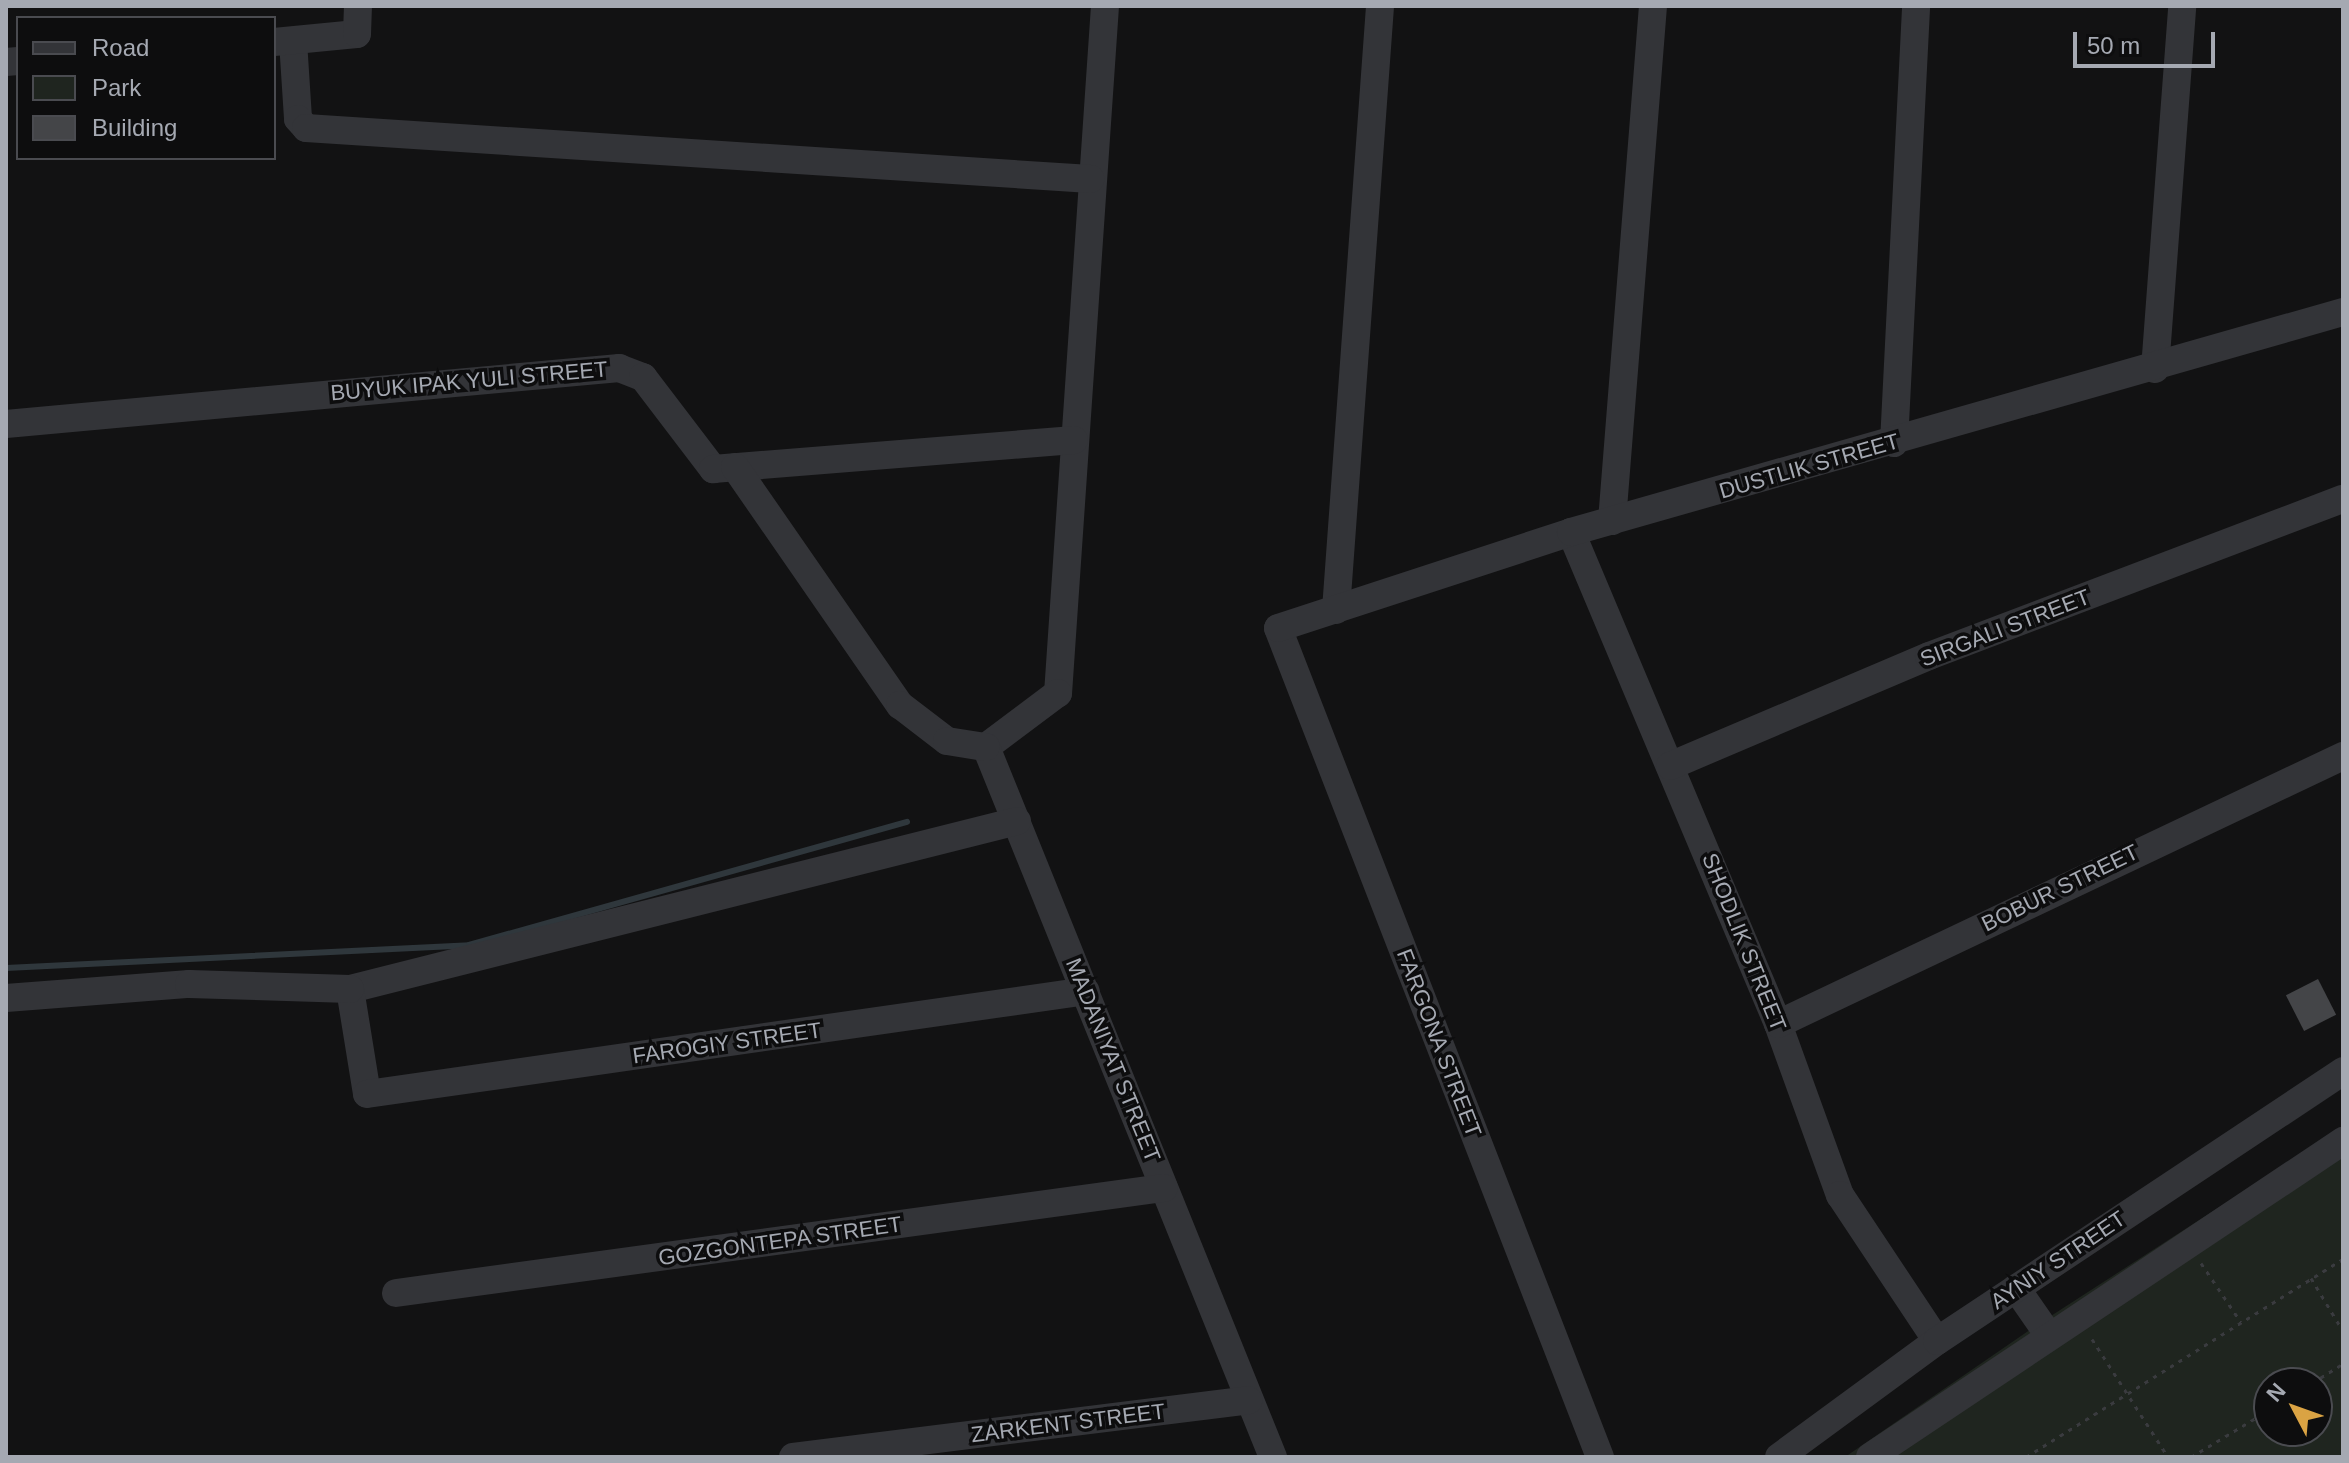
<!DOCTYPE html>
<style>
body{margin:0}
#map{position:relative;width:2349px;height:1463px;overflow:hidden;background:#121213;font-family:Arial,sans-serif}
div>[style]{position:absolute}
.green>*{inset:0;background:#1f251f}
.stream>*{height:6px;margin:-3px;padding:0 3px;transform-origin:3px;border-radius:3px;background:#2f373c}
.building>*{inset:0;background:#444548;transform-origin:0 0}
.path>*{height:3px;margin-top:-1.5px;transform-origin:0;background:repeating-linear-gradient(90deg,#3a3b3f 0 4px,transparent 0 10px)}
.minor>*{height:28px;margin:-14px;padding:0 14px;transform-origin:14px;border-radius:14px;background:#333438}
span{translate:-50% -50%;white-space:nowrap;text-align:center;line-height:1.15;-webkit-text-stroke:7px #0d0d0e;paint-order:stroke}
.street-label{font-size:22px;color:#a5a9b2}
.frame{position:absolute;inset:0;border:8px solid #a5a9b2;pointer-events:none}
.legend{position:absolute;left:16px;top:16px;width:260px;height:144px;box-sizing:border-box;background:#0d0d0e;border:2px solid #4a4b50;margin:0;padding:10px 14px;list-style:none;font-size:24px;color:#a5a9b2}
.legend li{display:flex;align-items:center;gap:16px;height:40px}
.legend b{width:40px;border:2px solid #4a4b50}
.north{position:absolute;left:2253px;top:1367px;width:80px;height:80px;box-sizing:border-box;background:#0d0d0e;border:2px solid #4a4b50;border-radius:50%;rotate:311deg;font-size:22px;font-weight:700;line-height:32px;text-align:center;color:#a5a9b2}
.north::after{content:'';display:block;margin:auto;width:28px;height:36px;background:#daa343;clip-path:polygon(50% 0,100% 100%,50% 72%,0 100%)}
.scale{position:absolute;left:2073px;top:32px;width:142px;height:36px;box-sizing:border-box;border:4px solid #a5a9b2;border-top:0;padding-left:10px;font-size:24px;line-height:28px;white-space:nowrap;color:#a5a9b2;-webkit-text-stroke:6px #0d0d0e;paint-order:stroke}
</style>
<div id="map">
<div class="green">
<div style="clip-path:polygon(evenodd,2343px 1127px,2343px 1457px,1845px 1457px,2040px 1323px,2343px 1127px,2269px 1383px,2317px 1383px,2317px 1431px,2269px 1431px,2269px 1383px)"></div>
</div>
<div class="stream">
<div style="left:6px;top:968px;width:464px;rotate:-2.8deg"></div>
<div style="left:469px;top:945px;width:455px;rotate:-15.7deg"></div>
</div>
<div class="building">
<div style="left:2318px;top:979px;width:40px;height:36px;rotate:63deg"></div>
</div>
<div class="path">
<div style="left:2201px;top:1263px;width:71px;rotate:55.9deg"></div>
<div style="left:2311px;top:1278px;width:62px;rotate:58.9deg"></div>
<div style="left:2092px;top:1339px;width:140px;rotate:57.2deg"></div>
<div style="left:2312px;top:1383px;width:36px;rotate:-32deg"></div>
<div style="left:2026px;top:1457px;width:374px;rotate:-32deg"></div>
<div style="left:2191px;top:1457px;width:91px;rotate:-31.1deg"></div>
</div>
<div class="minor">
<div style="left:1105px;top:6px;width:689px;rotate:93.91deg"></div>
<div style="left:1058px;top:693px;width:90px;rotate:143.1deg"></div>
<div style="left:986px;top:747px;width:766px;rotate:67.99deg"></div>
<div style="left:293px;top:41px;width:78px;rotate:86.3deg"></div>
<div style="left:298px;top:119px;width:12px;rotate:48deg"></div>
<div style="left:306px;top:128px;width:786px;rotate:3.72deg"></div>
<div style="left:274px;top:42px;width:83px;rotate:-5.5deg"></div>
<div style="left:357px;top:34px;width:28px;rotate:-88deg"></div>
<div style="left:6px;top:62px;width:12px;rotate:-5deg"></div>
<div style="left:2155px;top:369px;width:364px;rotate:-85.7deg"></div>
<div style="left:6px;top:424px;width:616px;rotate:-5.22deg"></div>
<div style="left:619px;top:368px;width:26px;rotate:21deg"></div>
<div style="left:643px;top:377px;width:116px;rotate:52.7deg"></div>
<div style="left:713px;top:469px;width:362px;rotate:-4.6deg"></div>
<div style="left:1894px;top:443px;width:438px;rotate:-87.1deg"></div>
<div style="left:735px;top:467px;width:290px;rotate:55.3deg"></div>
<div style="left:900px;top:705px;width:59px;rotate:37.5deg"></div>
<div style="left:947px;top:741px;width:39px;rotate:9deg"></div>
<div style="left:1612px;top:521px;width:517px;rotate:-85.45deg"></div>
<div style="left:1571px;top:532px;width:534px;rotate:67.18deg"></div>
<div style="left:1778px;top:1024px;width:182px;rotate:70.1deg"></div>
<div style="left:1840px;top:1195px;width:175px;rotate:56.4deg"></div>
<div style="left:1336px;top:610px;width:606px;rotate:-85.83deg"></div>
<div style="left:1670px;top:766px;width:281px;rotate:-23deg"></div>
<div style="left:1929px;top:656px;width:443px;rotate:-20.8deg"></div>
<div style="left:1017px;top:821px;width:688px;rotate:165.86deg"></div>
<div style="left:350px;top:989px;width:106px;rotate:80.8deg"></div>
<div style="left:367px;top:1094px;width:726px;rotate:-8.15deg"></div>
<div style="left:6px;top:998px;width:184px;rotate:-4.4deg"></div>
<div style="left:189px;top:984px;width:161px;rotate:1.8deg"></div>
<div style="left:1778px;top:1024px;width:625px;rotate:-25.38deg"></div>
<div style="left:2016px;top:1288px;width:56px;rotate:55.2deg"></div>
<div style="left:396px;top:1293px;width:775px;rotate:-7.79deg"></div>
<div style="left:793px;top:1457px;width:459px;rotate:-7.1deg"></div>
<div style="left:1600px;top:1457px;width:889px;rotate:-111.23deg"></div>
<div style="left:1278px;top:628px;width:308px;rotate:-18.1deg"></div>
<div style="left:1571px;top:532px;width:803px;rotate:-15.91deg"></div>
<div style="left:1779px;top:1457px;width:196px;rotate:-36.3deg"></div>
<div style="left:1937px;top:1341px;width:488px;rotate:-33.6deg"></div>
<div style="left:1870px;top:1457px;width:569px;rotate:-33.75deg"></div>
</div>
<div class="street-label">
<span style="left:469px;top:381px;rotate:-5deg">BUYUK IPAK YULI STREET</span>
<span style="left:1809px;top:466px;rotate:-16deg">DUSTLIK STREET</span>
<span style="left:2005px;top:628px;rotate:-21deg">SIRGALI STREET</span>
<span style="left:2060px;top:888px;rotate:-26deg">BOBUR STREET</span>
<span style="left:1744px;top:942px;rotate:68deg">SHODLIK STREET</span>
<span style="left:727px;top:1043px;rotate:-8deg">FAROGIY STREET</span>
<span style="left:1439px;top:1043px;rotate:69deg">FARGONA STREET</span>
<span style="left:1113px;top:1060px;rotate:68deg">MADANIYAT STREET</span>
<span style="left:780px;top:1241px;rotate:-8deg">GOZGONTEPA STREET</span>
<span style="left:2058px;top:1260px;rotate:-34deg">AYNIY STREET</span>
<span style="left:1068px;top:1423px;rotate:-7deg">ZARKENT STREET</span>
</div>
<div class="frame"></div>
<ul class="legend">
<li><b style="height:10px;background:#333438"></b>Road</li>
<li><b style="height:22px;background:#1f251f"></b>Park</li>
<li><b style="height:22px;background:#444548"></b>Building</li>
</ul>
<div class="north">N</div>
<div class="scale">50 m</div>
</div>
